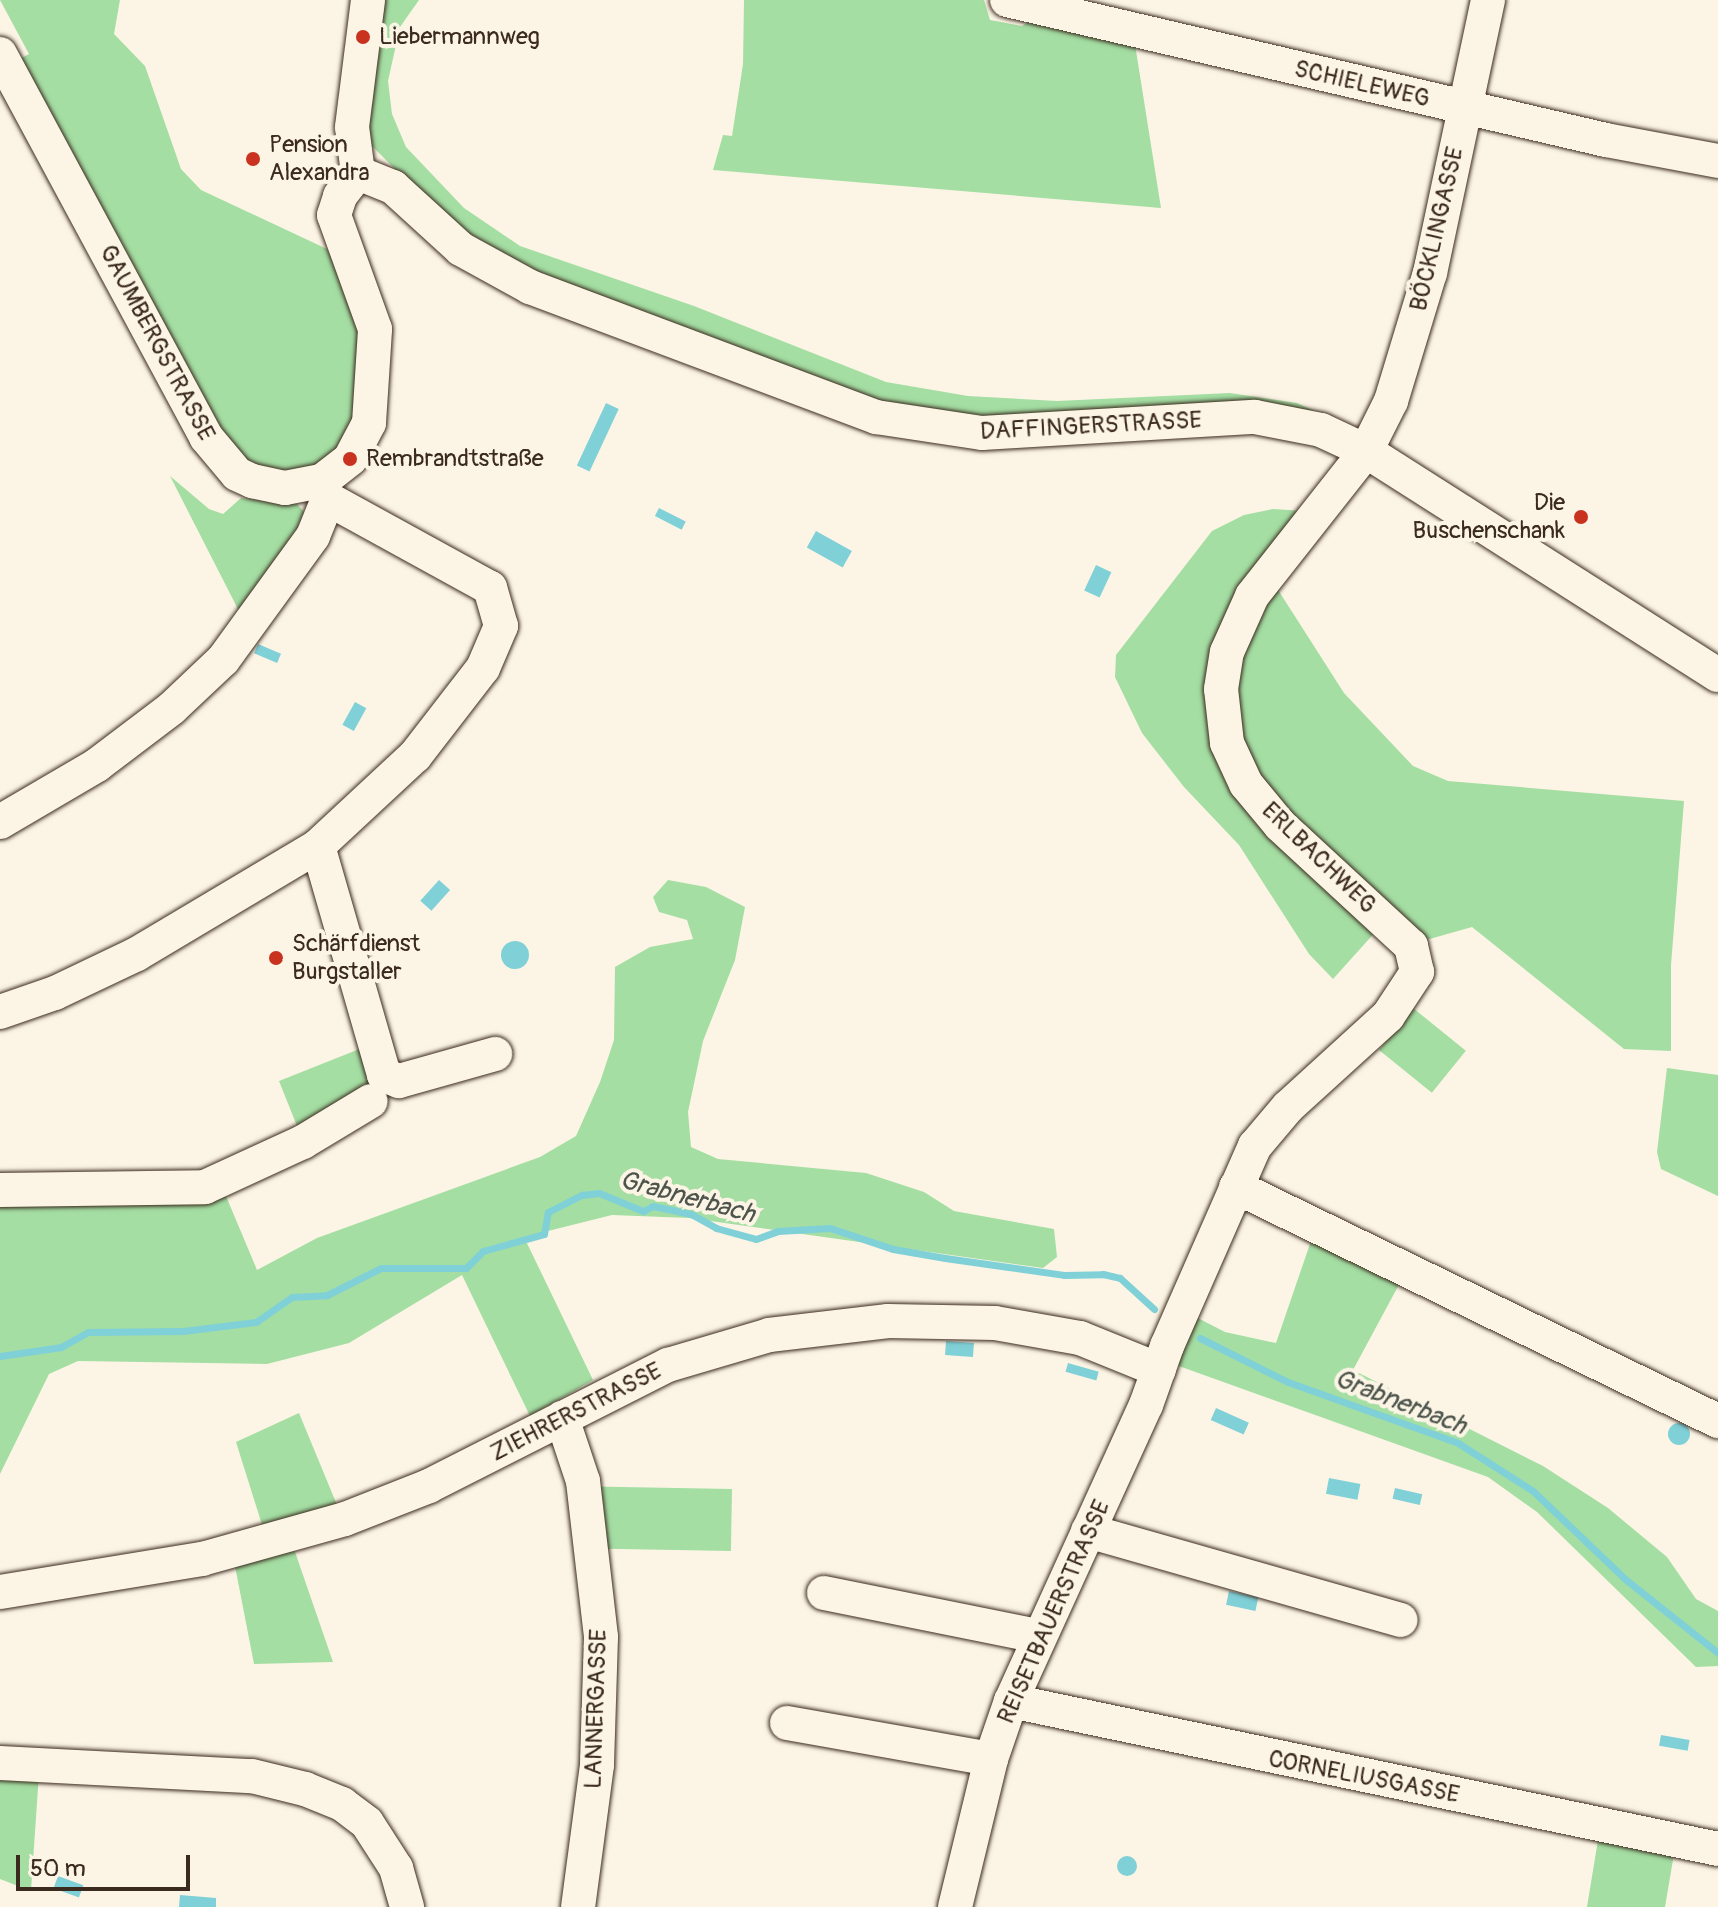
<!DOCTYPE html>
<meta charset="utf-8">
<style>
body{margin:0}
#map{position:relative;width:1718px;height:1907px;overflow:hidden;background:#fcf5e5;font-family:Pangolin,sans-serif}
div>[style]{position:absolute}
.green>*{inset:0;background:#a4dea3;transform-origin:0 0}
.water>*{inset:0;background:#80d0d8;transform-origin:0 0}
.round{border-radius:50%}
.stream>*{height:7px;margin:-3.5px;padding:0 3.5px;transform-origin:3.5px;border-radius:3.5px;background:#80d0d8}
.roads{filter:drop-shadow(0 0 2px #3b2a1e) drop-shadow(0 0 2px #3b2a1e)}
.minor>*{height:34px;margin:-17px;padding:0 17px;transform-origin:17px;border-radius:17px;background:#fcf5e5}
.dots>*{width:22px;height:22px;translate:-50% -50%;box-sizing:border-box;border:4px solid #fcf5e5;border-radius:50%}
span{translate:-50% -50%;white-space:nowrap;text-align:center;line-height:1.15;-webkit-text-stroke:8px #fcf5e5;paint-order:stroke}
.poi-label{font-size:24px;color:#3b2a1e}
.left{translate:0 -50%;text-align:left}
.right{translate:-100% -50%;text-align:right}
.street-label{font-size:24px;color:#3b2a1e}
.water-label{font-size:26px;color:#4c544c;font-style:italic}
.scale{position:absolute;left:16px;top:1855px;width:174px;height:36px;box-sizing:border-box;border:4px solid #3b2a1e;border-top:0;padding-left:10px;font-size:24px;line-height:28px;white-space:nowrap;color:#3b2a1e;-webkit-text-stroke:6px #fcf5e5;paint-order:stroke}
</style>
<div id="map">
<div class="green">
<div style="clip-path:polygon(0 0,120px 0,114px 34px,145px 66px,181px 169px,201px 190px,327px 249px,357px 305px,366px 371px,348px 444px,303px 477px,235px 459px,14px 62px,29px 54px)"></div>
<div style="clip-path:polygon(381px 0,419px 0,400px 27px,388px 81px,392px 114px,406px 147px,464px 208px,520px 246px,694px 306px,886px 382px,968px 396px,1057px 401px,1230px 393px,1297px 403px,1361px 432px,1294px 407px,1263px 403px,1017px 420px,899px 407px,535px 273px,446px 220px,367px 141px)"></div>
<div style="clip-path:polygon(744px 0,984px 0,990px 20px,1022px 26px,1036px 17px,1134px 38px,1161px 208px,713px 170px,723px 135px,732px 136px,743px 64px)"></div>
<div style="clip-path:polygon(170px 476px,209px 509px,223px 514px,241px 498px,297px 504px,306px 514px,304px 527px,242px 617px)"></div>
<div style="clip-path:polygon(1273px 509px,1305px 511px,1213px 722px,1378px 929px,1333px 979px,1309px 954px,1239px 845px,1184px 787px,1142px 733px,1115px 677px,1116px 655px,1212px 531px,1244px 515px)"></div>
<div style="clip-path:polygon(1273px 582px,1344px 693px,1413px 766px,1448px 781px,1684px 801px,1671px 965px,1671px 1051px,1624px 1049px,1472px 927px,1426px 940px,1412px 936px,1244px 764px,1229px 690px)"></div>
<div style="clip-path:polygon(668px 880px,706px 887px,745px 907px,735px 960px,703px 1041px,688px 1112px,691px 1147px,718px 1159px,866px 1173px,924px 1192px,954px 1211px,1054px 1229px,1057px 1257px,1043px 1268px,689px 1218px,612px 1215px,524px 1237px,593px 1380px,530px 1416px,462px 1275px,349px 1343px,267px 1364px,78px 1361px,49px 1374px,0 1474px,0 1205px,223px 1189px,257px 1270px,317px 1238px,540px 1157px,576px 1136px,600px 1082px,614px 1040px,615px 967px,650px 947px,693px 939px,687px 920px,659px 912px,653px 897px)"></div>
<div style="left:1413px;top:1008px;width:68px;height:54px;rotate:39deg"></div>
<div style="clip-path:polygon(367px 1046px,371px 1095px,301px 1136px,279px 1081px)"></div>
<div style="clip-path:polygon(1667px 1068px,1718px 1075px,1718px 1196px,1661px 1169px,1657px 1152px)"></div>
<div style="clip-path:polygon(1312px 1238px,1402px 1279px,1353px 1370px,1543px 1466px,1608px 1508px,1667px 1557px,1696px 1599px,1718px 1611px,1718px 1666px,1696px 1667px,1537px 1512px,1488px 1477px,1176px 1365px,1190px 1314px,1225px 1332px,1276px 1343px)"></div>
<div style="clip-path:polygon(299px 1413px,337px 1505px,263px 1528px,236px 1442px)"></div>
<div style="left:732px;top:1489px;width:62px;height:138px;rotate:91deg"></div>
<div style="clip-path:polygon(293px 1546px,333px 1662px,254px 1664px,234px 1561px)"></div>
<div style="clip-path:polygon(0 1771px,39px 1773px,31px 1891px,0 1879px)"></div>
<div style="clip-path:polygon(1598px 1840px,1674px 1854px,1665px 1907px,1587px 1907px)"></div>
</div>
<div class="water">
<div style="left:606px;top:403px;width:14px;height:69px;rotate:25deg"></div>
<div style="left:659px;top:508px;width:30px;height:9px;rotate:27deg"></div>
<div style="left:816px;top:531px;width:41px;height:19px;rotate:29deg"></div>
<div style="left:1096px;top:565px;width:17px;height:28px;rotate:25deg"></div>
<div style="left:258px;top:644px;width:25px;height:10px;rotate:23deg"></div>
<div style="left:355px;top:702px;width:13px;height:26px;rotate:29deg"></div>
<div style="left:439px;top:880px;width:15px;height:28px;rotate:42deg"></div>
<div class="round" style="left:501px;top:941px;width:28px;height:28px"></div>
<div style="left:946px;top:1341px;width:28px;height:14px;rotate:4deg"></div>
<div style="left:1068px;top:1363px;width:32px;height:9px;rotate:16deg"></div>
<div style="left:1216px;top:1408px;width:36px;height:13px;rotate:24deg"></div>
<div class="round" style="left:1668px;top:1423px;width:22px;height:22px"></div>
<div style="left:1329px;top:1478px;width:32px;height:16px;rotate:11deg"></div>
<div style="left:1395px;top:1488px;width:28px;height:11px;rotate:13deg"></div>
<div style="left:1229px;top:1591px;width:30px;height:14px;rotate:12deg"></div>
<div style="left:1661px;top:1735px;width:29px;height:11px;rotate:10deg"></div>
<div class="round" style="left:1117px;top:1856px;width:20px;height:20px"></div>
<div style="left:58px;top:1876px;width:27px;height:13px;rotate:20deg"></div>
<div style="clip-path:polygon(180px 1895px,216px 1898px,216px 1907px,179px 1907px)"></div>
</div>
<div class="stream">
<div style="left:1200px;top:1338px;width:98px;rotate:26.6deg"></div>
<div style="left:1288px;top:1382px;width:181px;rotate:19.7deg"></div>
<div style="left:1458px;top:1443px;width:89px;rotate:32.6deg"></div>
<div style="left:1533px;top:1491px;width:127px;rotate:43.7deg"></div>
<div style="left:1625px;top:1579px;width:119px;rotate:38.5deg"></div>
<div style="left:0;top:1356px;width:62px;rotate:-8.4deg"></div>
<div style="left:61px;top:1347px;width:31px;rotate:-29deg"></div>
<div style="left:88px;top:1332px;width:95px;rotate:-0.6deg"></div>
<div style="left:183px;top:1331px;width:74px;rotate:-7deg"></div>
<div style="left:256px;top:1322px;width:44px;rotate:-34.8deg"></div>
<div style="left:292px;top:1297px;width:35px;rotate:-3deg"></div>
<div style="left:327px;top:1295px;width:60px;rotate:-26.6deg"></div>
<div style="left:381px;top:1268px;width:85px"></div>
<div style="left:466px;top:1268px;width:24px;rotate:-45deg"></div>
<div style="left:483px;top:1251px;width:63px;rotate:-15.6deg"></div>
<div style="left:544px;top:1234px;width:22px;rotate:-80deg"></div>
<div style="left:548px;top:1212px;width:38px;rotate:-27deg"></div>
<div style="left:582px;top:1195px;width:17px;rotate:-7deg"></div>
<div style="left:599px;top:1193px;width:48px;rotate:22.2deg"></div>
<div style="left:643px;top:1211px;width:11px;rotate:-27deg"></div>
<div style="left:653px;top:1206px;width:39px;rotate:12deg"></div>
<div style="left:691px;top:1214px;width:29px;rotate:29deg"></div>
<div style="left:716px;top:1228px;width:41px;rotate:15.4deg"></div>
<div style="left:756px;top:1239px;width:23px;rotate:-20deg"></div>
<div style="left:778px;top:1231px;width:52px;rotate:-3.3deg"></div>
<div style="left:830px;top:1228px;width:66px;rotate:18.4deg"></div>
<div style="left:893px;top:1249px;width:53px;rotate:9.8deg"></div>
<div style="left:945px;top:1258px;width:120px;rotate:8.1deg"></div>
<div style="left:1064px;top:1275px;width:39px;rotate:-1deg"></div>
<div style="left:1103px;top:1274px;width:17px;rotate:13deg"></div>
<div style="left:1120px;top:1278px;width:46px;rotate:42.4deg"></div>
</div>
<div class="roads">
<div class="minor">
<div style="left:1007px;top:0;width:615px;rotate:13.16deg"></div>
<div style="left:1606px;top:140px;width:114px;rotate:10.6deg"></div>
<div style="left:0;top:54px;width:435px;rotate:61.7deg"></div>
<div style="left:206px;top:437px;width:48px;rotate:50deg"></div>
<div style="left:237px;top:474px;width:17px;rotate:25deg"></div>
<div style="left:252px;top:481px;width:34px;rotate:12deg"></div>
<div style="left:285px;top:488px;width:38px;rotate:-11deg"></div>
<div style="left:322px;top:481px;width:36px;rotate:-38deg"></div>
<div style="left:350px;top:459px;width:41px;rotate:-62.2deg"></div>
<div style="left:369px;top:423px;width:94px;rotate:-86.3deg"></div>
<div style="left:375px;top:329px;width:121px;rotate:-109.8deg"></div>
<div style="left:334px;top:215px;width:20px;rotate:-72deg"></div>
<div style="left:340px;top:196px;width:29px;rotate:-52deg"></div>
<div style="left:358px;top:173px;width:38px;rotate:22deg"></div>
<div style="left:393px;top:187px;width:92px;rotate:42.4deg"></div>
<div style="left:461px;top:249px;width:79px;rotate:28.8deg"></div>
<div style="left:530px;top:287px;width:370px;rotate:20.6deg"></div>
<div style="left:876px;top:417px;width:107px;rotate:8.6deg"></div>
<div style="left:982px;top:433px;width:273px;rotate:-3.4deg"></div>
<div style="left:1255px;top:417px;width:67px;rotate:11.1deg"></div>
<div style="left:1321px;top:430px;width:50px;rotate:25deg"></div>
<div style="left:1366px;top:451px;width:417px;rotate:32.5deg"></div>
<div style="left:358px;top:173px;width:46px;rotate:-97.4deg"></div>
<div style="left:352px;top:127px;width:128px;rotate:-82.8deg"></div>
<div style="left:0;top:822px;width:113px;rotate:-30.4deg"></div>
<div style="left:97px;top:765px;width:94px;rotate:-37.2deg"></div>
<div style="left:172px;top:708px;width:70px;rotate:-43.3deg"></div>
<div style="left:223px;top:660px;width:153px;rotate:-54deg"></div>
<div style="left:313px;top:536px;width:40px;rotate:-68deg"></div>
<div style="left:318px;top:846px;width:238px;rotate:73.9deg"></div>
<div style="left:384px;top:1075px;width:16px;rotate:22deg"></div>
<div style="left:399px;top:1081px;width:100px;rotate:-15.7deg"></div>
<div style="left:0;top:1012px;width:58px;rotate:-19.1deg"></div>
<div style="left:55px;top:993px;width:91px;rotate:-25.4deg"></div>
<div style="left:137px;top:954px;width:211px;rotate:-30.8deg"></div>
<div style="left:318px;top:846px;width:132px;rotate:-42.9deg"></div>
<div style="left:415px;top:756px;width:111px;rotate:-52.3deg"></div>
<div style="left:483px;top:668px;width:46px;rotate:-66.8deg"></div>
<div style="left:501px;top:626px;width:40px;rotate:-106deg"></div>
<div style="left:490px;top:588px;width:185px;rotate:-151.2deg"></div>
<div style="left:1236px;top:1187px;width:536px;rotate:25.9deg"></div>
<div style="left:0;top:1190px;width:205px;rotate:-0.8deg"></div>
<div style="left:205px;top:1187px;width:108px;rotate:-24.7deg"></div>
<div style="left:303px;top:1142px;width:79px;rotate:-31.1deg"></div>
<div style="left:562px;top:1418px;width:66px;rotate:71.6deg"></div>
<div style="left:583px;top:1481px;width:157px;rotate:83.4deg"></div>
<div style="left:601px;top:1637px;width:128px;rotate:91.8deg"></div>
<div style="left:597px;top:1765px;width:143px;rotate:97.6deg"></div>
<div style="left:1088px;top:1531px;width:325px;rotate:15.9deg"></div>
<div style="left:0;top:1592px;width:205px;rotate:-9.3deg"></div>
<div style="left:202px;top:1559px;width:148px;rotate:-15.6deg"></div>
<div style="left:345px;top:1519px;width:90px;rotate:-21.4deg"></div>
<div style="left:429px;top:1486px;width:268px;rotate:-26.9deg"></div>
<div style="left:668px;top:1365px;width:105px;rotate:-16.5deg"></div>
<div style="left:769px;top:1335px;width:120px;rotate:-6.7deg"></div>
<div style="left:888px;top:1321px;width:107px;rotate:1.1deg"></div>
<div style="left:995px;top:1323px;width:86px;rotate:10deg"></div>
<div style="left:1080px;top:1338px;width:85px;rotate:22.1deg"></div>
<div style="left:824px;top:1593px;width:218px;rotate:11.4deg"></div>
<div style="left:1011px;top:1701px;width:722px;rotate:11.82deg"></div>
<div style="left:787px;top:1723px;width:207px;rotate:10deg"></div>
<div style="left:0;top:1763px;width:252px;rotate:3deg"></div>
<div style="left:252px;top:1776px;width:55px;rotate:13.8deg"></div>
<div style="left:305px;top:1789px;width:40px;rotate:22deg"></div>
<div style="left:342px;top:1804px;width:31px;rotate:37deg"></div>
<div style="left:367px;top:1823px;width:54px;rotate:57.2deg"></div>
<div style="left:396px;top:1868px;width:41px;rotate:74.2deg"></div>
<div style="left:955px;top:1907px;width:152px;rotate:-76.3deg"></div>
<div style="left:991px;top:1759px;width:61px;rotate:-71deg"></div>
<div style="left:1011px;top:1701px;width:325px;rotate:-65.5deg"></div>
<div style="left:1146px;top:1405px;width:63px;rotate:-70.4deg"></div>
<div style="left:1167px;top:1346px;width:219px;rotate:-66.3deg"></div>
<div style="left:1255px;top:1146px;width:51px;rotate:-49.8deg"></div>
<div style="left:1288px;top:1107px;width:135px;rotate:-42.3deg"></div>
<div style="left:1388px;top:1016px;width:53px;rotate:-56.6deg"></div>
<div style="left:1417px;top:972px;width:27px;rotate:-103deg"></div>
<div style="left:1411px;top:946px;width:178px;rotate:-137.3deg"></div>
<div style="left:1280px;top:825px;width:53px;rotate:-129.7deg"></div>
<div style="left:1246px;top:784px;width:45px;rotate:-114.9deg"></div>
<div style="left:1227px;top:743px;width:54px;rotate:-96.3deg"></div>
<div style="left:1221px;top:689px;width:37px;rotate:-81deg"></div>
<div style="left:1227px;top:652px;width:61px;rotate:-65.9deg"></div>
<div style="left:1252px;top:596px;width:184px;rotate:-51.8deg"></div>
<div style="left:1366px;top:451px;width:56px;rotate:-63.4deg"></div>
<div style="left:1391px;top:401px;width:134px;rotate:-73.1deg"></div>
<div style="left:1430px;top:273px;width:279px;rotate:-78deg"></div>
</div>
</div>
<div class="dots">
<div style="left:363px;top:37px;background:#c8321e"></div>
<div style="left:253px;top:159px;background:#c8321e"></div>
<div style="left:350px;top:459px;background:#c8321e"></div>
<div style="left:1581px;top:517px;background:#c8321e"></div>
<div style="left:276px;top:958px;background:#c8321e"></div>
</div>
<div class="poi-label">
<span class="left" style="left:379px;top:37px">Liebermannweg</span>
<span class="left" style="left:269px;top:159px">Pension<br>Alexandra</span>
<span class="left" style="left:366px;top:459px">Rembrandtstraße</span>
<span class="right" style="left:1565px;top:517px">Die<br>Buschenschank</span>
<span class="left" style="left:292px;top:958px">Schärfdienst<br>Burgstaller</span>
</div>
<div class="street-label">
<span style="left:1362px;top:84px;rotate:13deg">SCHIELEWEG</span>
<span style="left:1437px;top:229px;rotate:-77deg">BÖCKLINGASSE</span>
<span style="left:157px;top:343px;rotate:62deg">GAUMBERGSTRASSE</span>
<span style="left:1091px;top:426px;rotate:-3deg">DAFFINGERSTRASSE</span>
<span style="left:1319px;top:858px;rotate:44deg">ERLBACHWEG</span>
<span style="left:576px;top:1412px;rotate:-27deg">ZIEHRERSTRASSE</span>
<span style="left:1054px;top:1612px;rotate:-66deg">REISETBAUERSTRASSE</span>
<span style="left:596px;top:1709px;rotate:-88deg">LANNERGASSE</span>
<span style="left:1364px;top:1777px;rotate:11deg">CORNELIUSGASSE</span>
</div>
<div class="water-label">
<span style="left:687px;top:1198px;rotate:15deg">Grabnerbach</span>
<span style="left:1400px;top:1403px;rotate:21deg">Grabnerbach</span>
</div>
<div class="scale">50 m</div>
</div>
